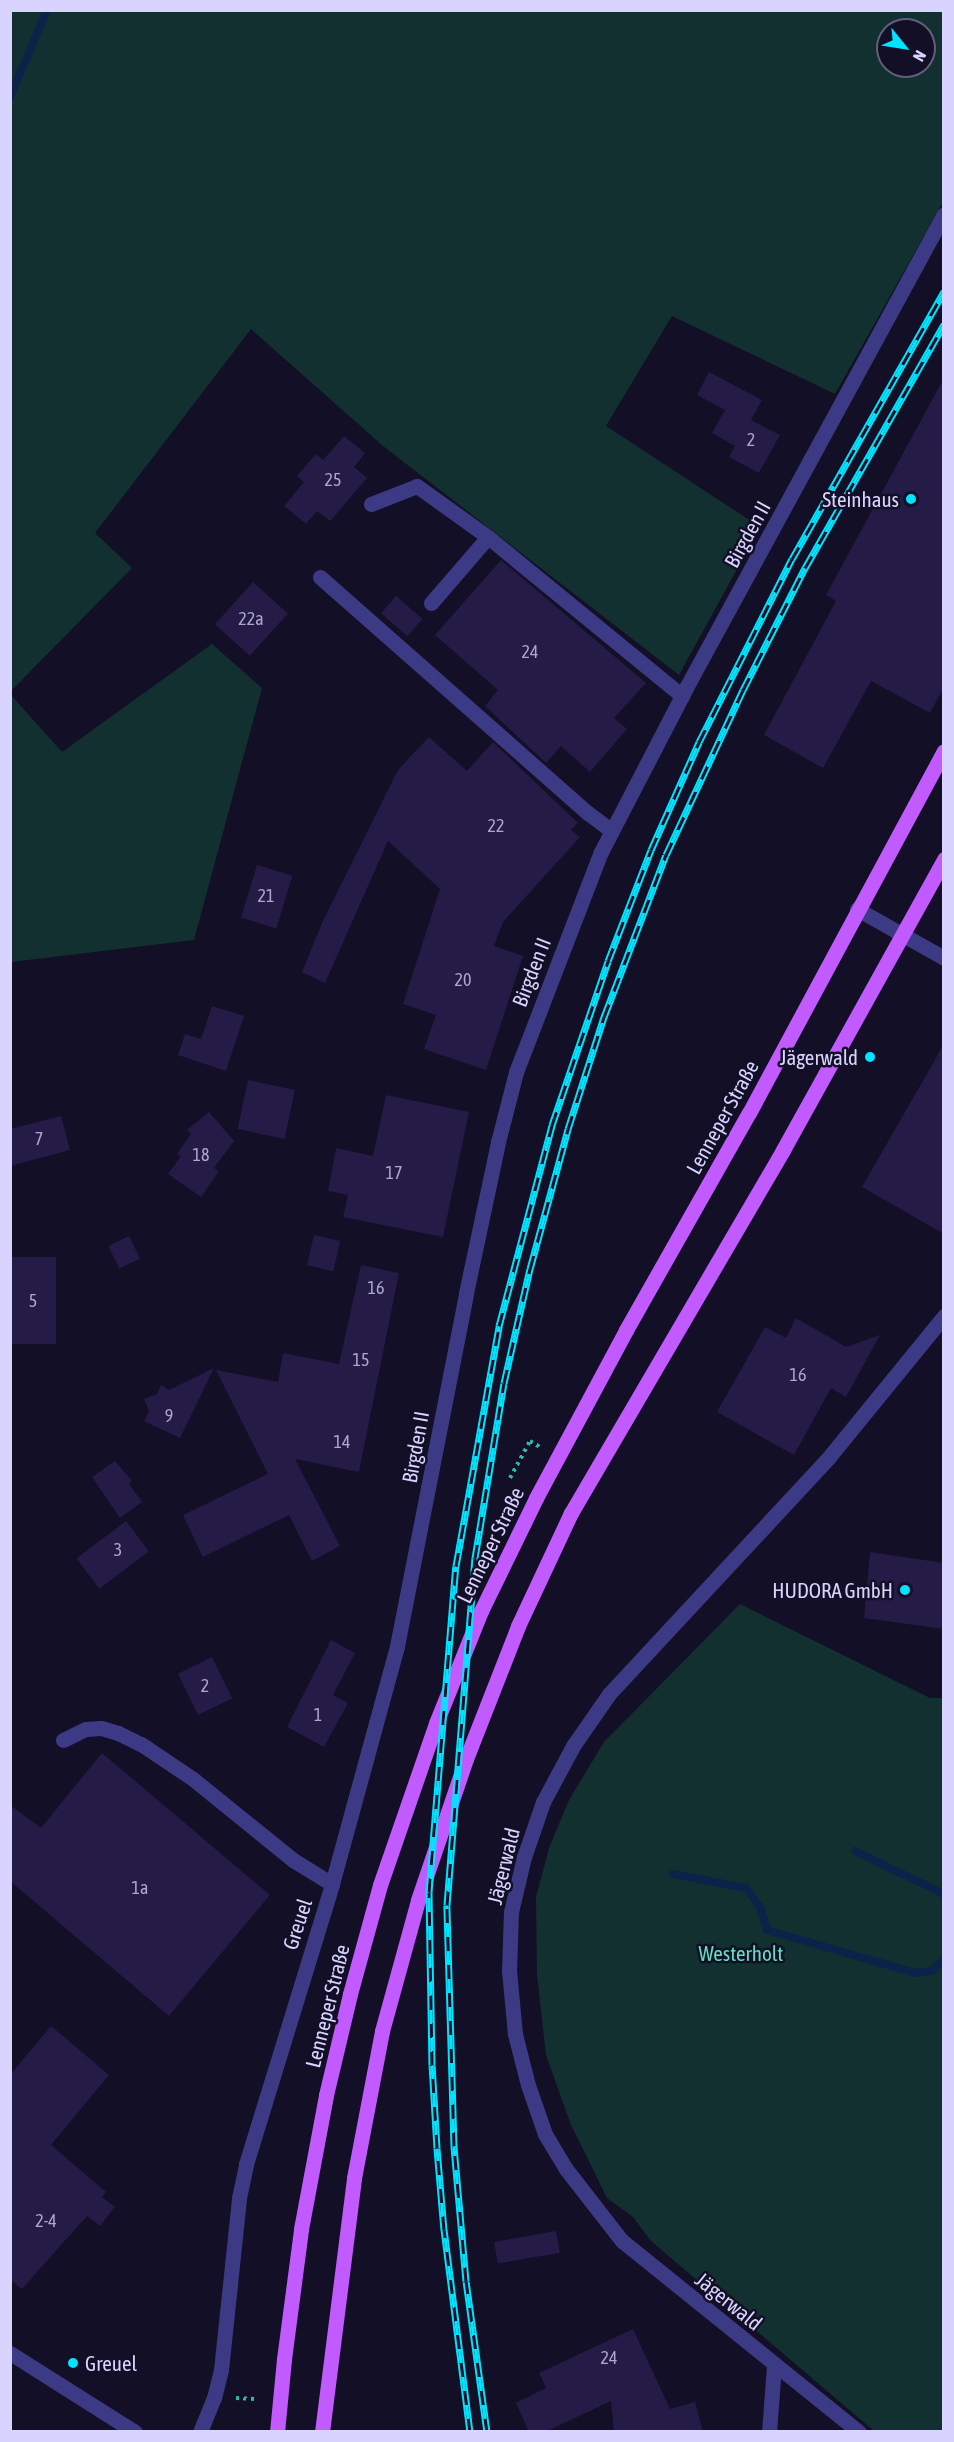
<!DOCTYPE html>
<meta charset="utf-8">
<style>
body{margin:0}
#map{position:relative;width:954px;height:2442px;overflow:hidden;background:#130f26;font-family:"Asap Condensed",sans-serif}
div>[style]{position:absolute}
.green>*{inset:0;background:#12302f}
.stream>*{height:8px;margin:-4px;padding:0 4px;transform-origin:4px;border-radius:4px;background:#0c2248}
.building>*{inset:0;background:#241b47;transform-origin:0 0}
.path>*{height:4px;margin-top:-2px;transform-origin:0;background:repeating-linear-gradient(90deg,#2fb8b0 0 3px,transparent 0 7.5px)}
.lane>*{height:15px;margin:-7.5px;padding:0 7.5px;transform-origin:7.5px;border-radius:7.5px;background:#3d3a85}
.street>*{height:15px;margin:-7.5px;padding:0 7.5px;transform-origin:7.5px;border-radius:7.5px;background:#3d3a85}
.primary>*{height:15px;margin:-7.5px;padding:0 7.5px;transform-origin:7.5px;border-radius:7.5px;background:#c25bff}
.rail>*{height:7px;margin-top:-3.5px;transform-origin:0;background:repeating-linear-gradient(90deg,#130f26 0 14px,#00e5ff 0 28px);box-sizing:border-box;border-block:2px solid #00e5ff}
.dots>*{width:16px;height:16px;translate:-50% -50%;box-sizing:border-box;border:3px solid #130f26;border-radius:50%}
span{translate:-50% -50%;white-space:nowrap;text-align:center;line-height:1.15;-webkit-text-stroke:5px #130f26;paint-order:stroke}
.number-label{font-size:18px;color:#aca6d1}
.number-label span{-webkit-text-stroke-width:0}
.poi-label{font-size:21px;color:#d9d4ff}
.right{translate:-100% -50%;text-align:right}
.left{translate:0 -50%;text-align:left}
.street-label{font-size:21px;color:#d9d4ff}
.park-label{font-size:21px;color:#5fe0c0}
.frame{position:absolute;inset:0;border:12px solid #d9d4ff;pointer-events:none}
.north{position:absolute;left:876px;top:18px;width:60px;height:60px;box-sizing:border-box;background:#130f26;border:2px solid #625e7d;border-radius:50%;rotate:120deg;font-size:16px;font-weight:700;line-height:24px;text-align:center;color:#d9d4ff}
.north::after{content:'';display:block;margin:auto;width:21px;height:27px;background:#00e5ff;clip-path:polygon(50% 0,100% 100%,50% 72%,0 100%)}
</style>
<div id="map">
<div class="green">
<div style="clip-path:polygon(evenodd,11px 11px,943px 11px,943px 202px,835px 394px,672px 316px,606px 426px,760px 527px,679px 675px,383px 446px,251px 329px,95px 533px,132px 568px,11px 691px,11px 11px,888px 30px,924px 30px,924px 66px,888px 66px,888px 30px)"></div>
<div style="clip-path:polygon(212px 644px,262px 688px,194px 940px,11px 962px,11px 695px,62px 752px)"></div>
<div style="clip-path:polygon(740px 1604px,930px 1698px,943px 1698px,943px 2431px,874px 2431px,651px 2241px,633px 2217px,607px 2198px,571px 2125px,546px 2055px,537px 1975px,536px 1897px,549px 1848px,569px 1800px,604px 1742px)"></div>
</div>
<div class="stream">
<div style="left:10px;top:97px;width:95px;rotate:-67deg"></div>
<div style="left:855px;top:1851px;width:99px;rotate:25.8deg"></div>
<div style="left:673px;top:1874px;width:74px;rotate:10.9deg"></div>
<div style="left:746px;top:1888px;width:24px;rotate:54deg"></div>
<div style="left:760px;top:1907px;width:24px;rotate:73deg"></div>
<div style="left:767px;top:1930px;width:154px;rotate:16.2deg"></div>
<div style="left:915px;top:1973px;width:17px;rotate:-7deg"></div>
<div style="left:932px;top:1971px;width:17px;rotate:-45deg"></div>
</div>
<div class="building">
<div style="clip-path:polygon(709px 372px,762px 400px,751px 420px,780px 435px,759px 473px,729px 457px,735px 446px,712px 433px,725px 410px,697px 395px)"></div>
<div style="clip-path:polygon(944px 378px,944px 687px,930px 713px,871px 681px,823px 768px,764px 735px,836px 601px,826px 595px)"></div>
<div style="clip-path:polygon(344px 436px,365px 453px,354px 467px,367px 478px,330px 521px,317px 511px,306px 524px,284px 506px,304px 482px,297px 476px,316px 454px,323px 460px)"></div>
<div style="clip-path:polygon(501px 560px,646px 683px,614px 718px,627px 729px,590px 772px,561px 746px,546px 763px,485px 706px,498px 690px,435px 635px)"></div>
<div style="left:253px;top:582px;width:47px;height:57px;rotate:42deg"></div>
<div style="left:396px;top:596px;width:35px;height:23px;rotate:41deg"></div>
<div style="clip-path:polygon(429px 737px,467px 771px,493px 742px,578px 823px,571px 830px,580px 837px,503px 922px,494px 946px,523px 956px,486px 1070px,424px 1049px,436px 1015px,403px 1004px,440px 889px,388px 841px,325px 983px,302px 972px,322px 923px,398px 770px)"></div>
<div style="left:257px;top:865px;width:37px;height:55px;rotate:17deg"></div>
<div style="clip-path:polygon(212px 1006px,244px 1016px,226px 1071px,178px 1055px,185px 1034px,201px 1039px)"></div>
<div style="clip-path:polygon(944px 1044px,944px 1234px,862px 1187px)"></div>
<div style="left:248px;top:1080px;width:48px;height:50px;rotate:12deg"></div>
<div style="clip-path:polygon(386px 1095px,469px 1112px,443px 1237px,343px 1217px,348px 1195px,328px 1191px,336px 1148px,373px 1156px)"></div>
<div style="clip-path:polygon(209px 1112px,234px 1141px,214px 1168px,219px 1171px,201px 1197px,168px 1174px,181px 1156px,177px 1154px,191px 1134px,187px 1130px)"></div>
<div style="clip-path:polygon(61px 1116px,70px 1150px,10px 1166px,10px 1129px)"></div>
<div style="left:314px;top:1235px;width:27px;height:31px;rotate:13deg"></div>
<div style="left:129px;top:1236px;width:25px;height:23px;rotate:64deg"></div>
<div style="left:10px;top:1257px;width:46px;height:87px"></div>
<div style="clip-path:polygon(361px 1265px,399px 1273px,359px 1472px,295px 1459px,340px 1546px,312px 1561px,289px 1515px,203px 1557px,183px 1515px,268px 1474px,216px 1370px,278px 1382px,283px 1353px,339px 1364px)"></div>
<div style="clip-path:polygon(796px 1318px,846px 1347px,880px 1335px,846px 1397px,831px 1388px,794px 1455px,717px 1412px,765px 1327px,786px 1338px)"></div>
<div style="clip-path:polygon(214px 1368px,180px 1438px,144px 1421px,149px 1411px,144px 1399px,157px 1394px,161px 1385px,169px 1390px)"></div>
<div style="clip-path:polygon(115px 1461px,132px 1481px,129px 1484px,142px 1502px,120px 1518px,92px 1477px)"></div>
<div style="left:126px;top:1521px;width:38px;height:62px;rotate:53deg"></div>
<div style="clip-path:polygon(870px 1552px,944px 1563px,944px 1629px,864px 1618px)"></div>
<div style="clip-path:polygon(331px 1640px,355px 1653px,333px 1695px,348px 1703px,324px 1747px,287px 1727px)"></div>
<div style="left:212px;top:1657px;width:46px;height:38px;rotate:64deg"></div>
<div style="clip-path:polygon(102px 1753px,270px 1895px,169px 2016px,10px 1881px,10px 1805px,41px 1828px)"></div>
<div style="clip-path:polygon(51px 2026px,109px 2075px,51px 2145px,106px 2192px,102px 2197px,115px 2207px,100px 2226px,87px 2216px,22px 2289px,10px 2280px,10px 2075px)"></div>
<div style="left:556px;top:2231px;width:22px;height:63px;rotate:80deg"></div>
<div style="clip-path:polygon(633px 2329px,670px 2409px,695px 2402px,703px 2432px,614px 2432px,611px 2401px,545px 2432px,529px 2432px,516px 2403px,546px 2388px,539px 2373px)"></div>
</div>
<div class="path">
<div style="left:510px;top:1478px;width:42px;rotate:-61.6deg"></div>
<div style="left:530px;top:1441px;width:12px;rotate:31deg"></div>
<div style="left:236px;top:2398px;width:22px;rotate:3deg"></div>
</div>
<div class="lane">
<div style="left:371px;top:504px;width:49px;rotate:-21.4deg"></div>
<div style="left:417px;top:486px;width:87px;rotate:35.7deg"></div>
<div style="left:488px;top:537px;width:251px;rotate:39.3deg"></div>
<div style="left:320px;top:577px;width:357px;rotate:41.4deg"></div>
<div style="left:588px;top:813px;width:30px;rotate:37deg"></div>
<div style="left:431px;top:603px;width:87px;rotate:-49.2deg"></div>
<div style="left:63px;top:1740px;width:25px;rotate:-26deg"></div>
<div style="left:86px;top:1729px;width:15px;rotate:-4deg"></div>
<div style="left:101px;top:1728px;width:18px;rotate:16deg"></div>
<div style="left:118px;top:1733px;width:25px;rotate:26deg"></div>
<div style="left:141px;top:1744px;width:63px;rotate:33.9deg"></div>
<div style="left:193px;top:1779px;width:129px;rotate:39deg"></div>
<div style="left:293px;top:1860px;width:46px;rotate:31.6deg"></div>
<div style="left:769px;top:2432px;width:67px;rotate:-85.7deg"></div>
</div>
<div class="street">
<div style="left:857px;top:909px;width:100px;rotate:29.4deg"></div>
<div style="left:10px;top:2353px;width:148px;rotate:32.3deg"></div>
<div style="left:200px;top:2432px;width:37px;rotate:-68deg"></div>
<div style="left:214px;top:2398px;width:29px;rotate:-76deg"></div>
<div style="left:221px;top:2370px;width:173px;rotate:-84deg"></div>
<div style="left:239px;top:2198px;width:35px;rotate:-78deg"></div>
<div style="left:246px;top:2164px;width:293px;rotate:-72.9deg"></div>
<div style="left:332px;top:1884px;width:247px;rotate:-74.7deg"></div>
<div style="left:397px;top:1646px;width:360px;rotate:-78.9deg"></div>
<div style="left:466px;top:1293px;width:154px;rotate:-78deg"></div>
<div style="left:498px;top:1142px;width:72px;rotate:-75.6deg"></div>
<div style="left:516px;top:1072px;width:236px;rotate:-68.9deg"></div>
<div style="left:601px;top:852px;width:187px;rotate:-62.6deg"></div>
<div style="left:687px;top:686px;width:537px;rotate:-61.43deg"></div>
<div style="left:859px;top:2432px;width:304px;rotate:-141.1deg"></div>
<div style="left:622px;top:2241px;width:91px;rotate:-127.9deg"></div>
<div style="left:566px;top:2169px;width:41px;rotate:-121deg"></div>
<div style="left:545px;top:2134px;width:52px;rotate:-109.1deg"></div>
<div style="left:528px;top:2085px;width:53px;rotate:-104.3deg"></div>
<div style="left:515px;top:2034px;width:63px;rotate:-95.4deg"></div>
<div style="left:509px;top:1971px;width:59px;rotate:-88.1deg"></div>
<div style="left:511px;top:1912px;width:57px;rotate:-76.7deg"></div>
<div style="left:524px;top:1857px;width:58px;rotate:-70.9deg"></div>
<div style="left:543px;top:1802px;width:64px;rotate:-61.8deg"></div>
<div style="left:573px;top:1746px;width:63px;rotate:-55.3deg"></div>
<div style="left:609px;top:1694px;width:323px;rotate:-47.1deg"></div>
<div style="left:829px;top:1457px;width:182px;rotate:-50.8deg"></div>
</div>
<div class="primary">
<div style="left:277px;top:2432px;width:73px;rotate:-84.5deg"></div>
<div style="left:284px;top:2359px;width:131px;rotate:-82.5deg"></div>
<div style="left:301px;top:2229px;width:136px;rotate:-79.4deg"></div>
<div style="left:326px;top:2095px;width:104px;rotate:-76.6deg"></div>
<div style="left:350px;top:1994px;width:113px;rotate:-74.6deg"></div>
<div style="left:380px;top:1885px;width:171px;rotate:-70.9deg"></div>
<div style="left:436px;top:1723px;width:121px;rotate:-68.1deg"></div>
<div style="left:481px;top:1611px;width:126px;rotate:-64deg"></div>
<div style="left:536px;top:1498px;width:191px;rotate:-61.8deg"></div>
<div style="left:626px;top:1330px;width:249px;rotate:-60.5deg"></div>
<div style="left:749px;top:1113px;width:411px;rotate:-61.7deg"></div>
<div style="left:322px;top:2432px;width:256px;rotate:-82.8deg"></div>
<div style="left:354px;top:2178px;width:150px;rotate:-79.2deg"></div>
<div style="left:382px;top:2031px;width:136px;rotate:-74.6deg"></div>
<div style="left:418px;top:1900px;width:149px;rotate:-71.2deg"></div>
<div style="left:466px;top:1759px;width:143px;rotate:-68.6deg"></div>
<div style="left:518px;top:1626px;width:125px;rotate:-64.9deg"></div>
<div style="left:571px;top:1513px;width:420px;rotate:-59.7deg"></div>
<div style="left:783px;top:1150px;width:333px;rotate:-61deg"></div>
</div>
<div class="rail">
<div style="left:470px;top:2432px;width:204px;rotate:-97.3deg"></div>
<div style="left:444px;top:2230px;width:82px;rotate:-94.9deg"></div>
<div style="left:437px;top:2148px;width:83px;rotate:-93.4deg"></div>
<div style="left:432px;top:2065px;width:173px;rotate:-91deg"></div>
<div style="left:429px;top:1892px;width:327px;rotate:-85.3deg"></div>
<div style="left:456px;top:1566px;width:244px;rotate:-79.8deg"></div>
<div style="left:499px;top:1326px;width:208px;rotate:-75.2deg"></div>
<div style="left:552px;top:1125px;width:173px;rotate:-71.1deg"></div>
<div style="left:608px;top:961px;width:119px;rotate:-68.8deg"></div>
<div style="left:651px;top:850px;width:118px;rotate:-66deg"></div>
<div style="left:699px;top:742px;width:205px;rotate:-63.1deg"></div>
<div style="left:792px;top:559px;width:308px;rotate:-60.4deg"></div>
<div style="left:487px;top:2432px;width:152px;rotate:-97.9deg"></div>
<div style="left:466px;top:2281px;width:136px;rotate:-95.1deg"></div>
<div style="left:454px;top:2146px;width:241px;rotate:-91.7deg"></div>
<div style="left:447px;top:1905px;width:348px;rotate:-85.4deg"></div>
<div style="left:475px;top:1558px;width:177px;rotate:-80.6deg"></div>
<div style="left:504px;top:1383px;width:117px;rotate:-77.2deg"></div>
<div style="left:530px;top:1269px;width:145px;rotate:-74.8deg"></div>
<div style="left:568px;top:1129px;width:118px;rotate:-72.2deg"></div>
<div style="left:604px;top:1017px;width:173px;rotate:-69.1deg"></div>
<div style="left:666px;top:855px;width:182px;rotate:-65deg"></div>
<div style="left:743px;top:690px;width:137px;rotate:-63.1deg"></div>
<div style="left:805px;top:568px;width:281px;rotate:-60.3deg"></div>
</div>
<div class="dots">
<div style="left:911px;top:499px;background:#00e5ff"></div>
<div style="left:870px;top:1057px;background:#00e5ff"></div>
<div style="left:905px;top:1590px;background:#00e5ff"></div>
<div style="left:73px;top:2363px;background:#00e5ff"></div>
</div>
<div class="number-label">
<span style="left:751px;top:440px">2</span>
<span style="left:333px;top:480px">25</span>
<span style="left:251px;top:619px">22a</span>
<span style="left:530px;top:652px">24</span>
<span style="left:496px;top:826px">22</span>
<span style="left:266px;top:896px">21</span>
<span style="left:463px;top:980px">20</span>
<span style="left:39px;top:1139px">7</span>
<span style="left:201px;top:1155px">18</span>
<span style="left:394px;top:1173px">17</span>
<span style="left:376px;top:1288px">16</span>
<span style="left:33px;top:1301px">5</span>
<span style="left:361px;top:1360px">15</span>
<span style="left:798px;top:1375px">16</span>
<span style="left:169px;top:1416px">9</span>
<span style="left:342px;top:1442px">14</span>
<span style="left:118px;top:1550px">3</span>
<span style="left:205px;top:1686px">2</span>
<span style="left:318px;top:1715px">1</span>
<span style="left:140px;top:1888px">1a</span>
<span style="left:46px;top:2221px">2-4</span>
<span style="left:609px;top:2358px">24</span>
</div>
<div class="poi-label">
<span class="right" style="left:899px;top:499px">Steinhaus</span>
<span class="right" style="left:858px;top:1057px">Jägerwald</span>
<span class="right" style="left:893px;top:1590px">HUDORA GmbH</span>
<span class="left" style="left:85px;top:2363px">Greuel</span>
</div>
<div class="street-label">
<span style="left:747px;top:534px;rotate:-61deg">Birgden II</span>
<span style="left:531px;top:972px;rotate:-69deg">Birgden II</span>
<span style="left:722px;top:1117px;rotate:-61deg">Lenneper Straße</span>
<span style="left:415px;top:1447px;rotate:-80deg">Birgden II</span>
<span style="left:490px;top:1545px;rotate:-64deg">Lenneper Straße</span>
<span style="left:503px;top:1866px;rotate:-76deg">Jägerwald</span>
<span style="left:297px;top:1924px;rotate:-72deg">Greuel</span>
<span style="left:327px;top:2006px;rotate:-76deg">Lenneper Straße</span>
<span style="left:729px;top:2301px;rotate:39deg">Jägerwald</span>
</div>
<div class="park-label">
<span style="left:741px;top:1953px">Westerholt</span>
</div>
<div class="frame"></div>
<div class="north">N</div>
</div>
